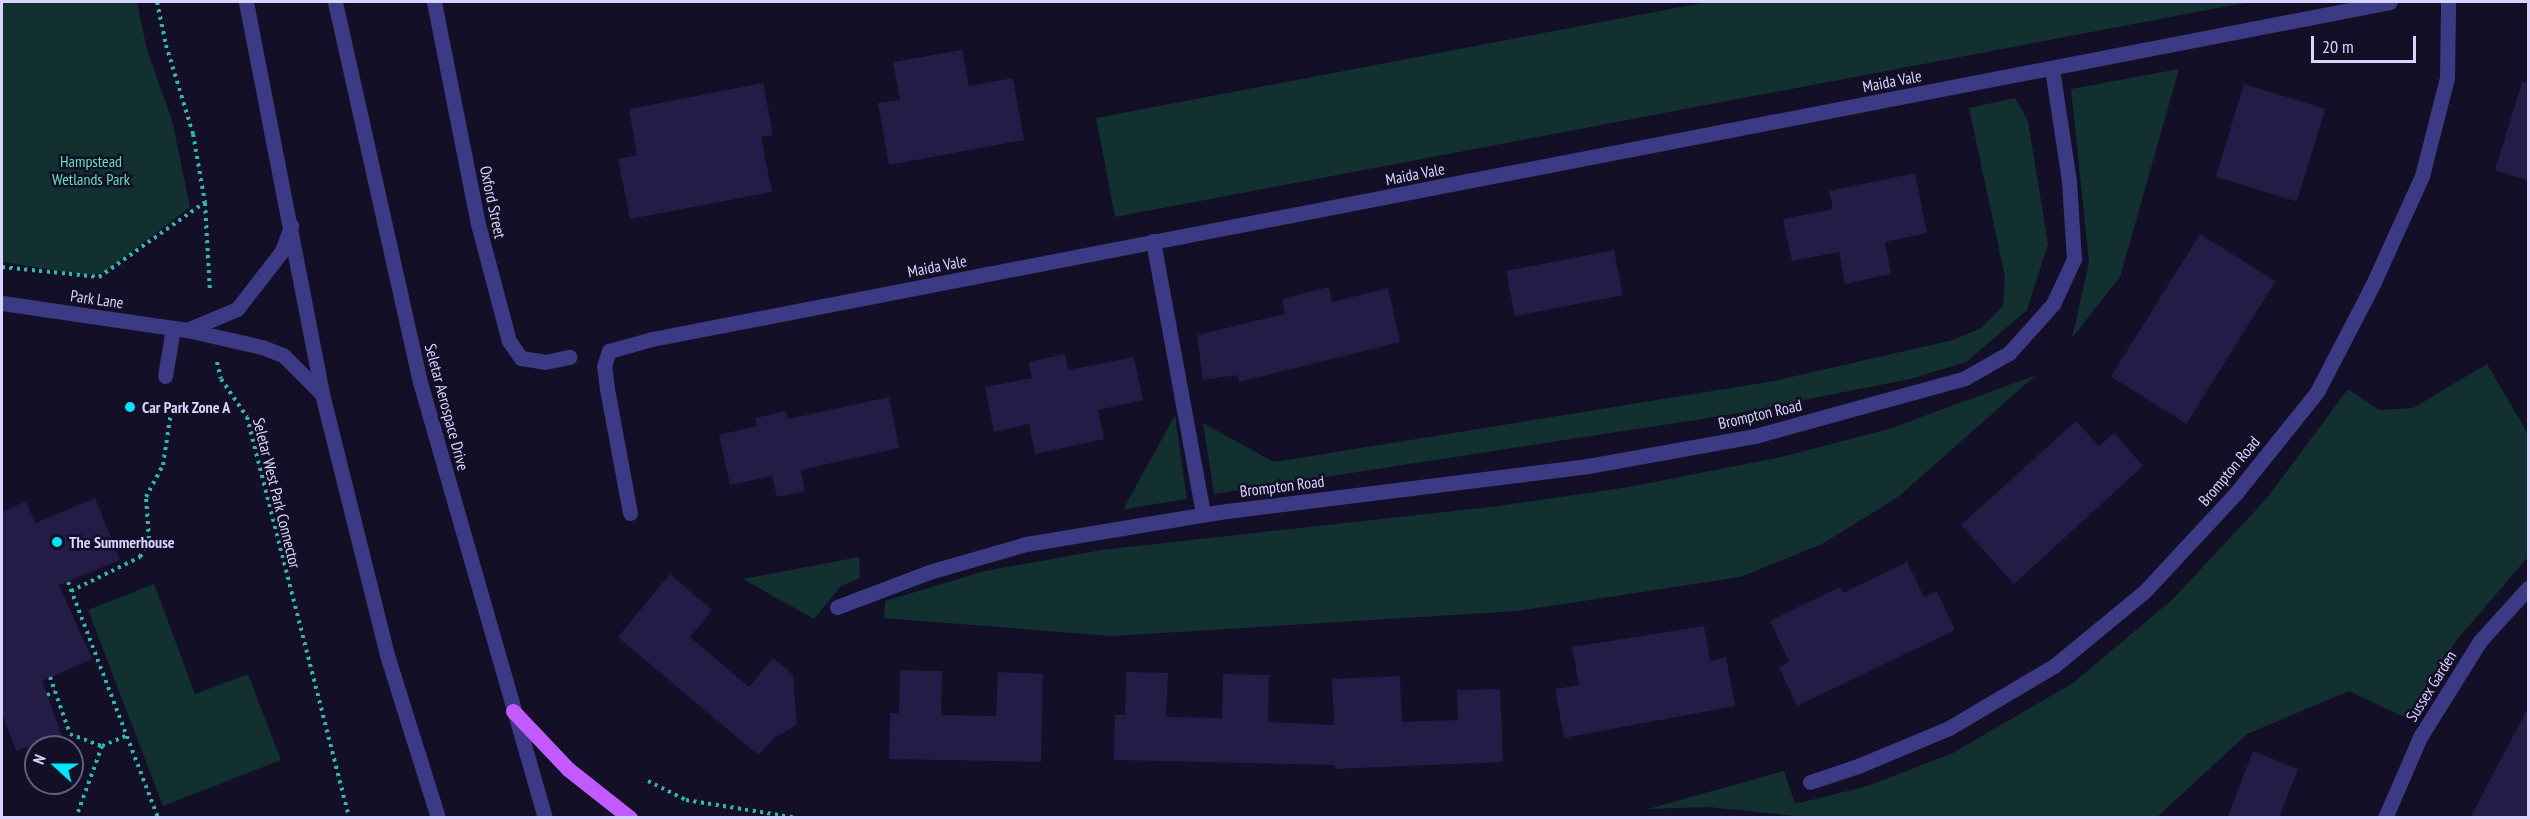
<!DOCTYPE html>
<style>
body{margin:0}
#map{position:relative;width:2530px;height:819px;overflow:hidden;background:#130f26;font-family:"PT Sans Narrow",sans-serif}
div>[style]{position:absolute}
.green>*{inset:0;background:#12302f}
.building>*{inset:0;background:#241b47;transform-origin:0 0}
.path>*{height:4px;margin-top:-2px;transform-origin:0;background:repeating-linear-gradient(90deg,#2fb8b0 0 3px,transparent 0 7.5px)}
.service>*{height:15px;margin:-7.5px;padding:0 7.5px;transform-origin:7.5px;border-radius:7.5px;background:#3d3a85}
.minor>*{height:15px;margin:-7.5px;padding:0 7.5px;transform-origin:7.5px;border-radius:7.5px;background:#3d3a85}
.tertiary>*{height:15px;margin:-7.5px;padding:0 7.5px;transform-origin:7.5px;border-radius:7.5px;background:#3d3a85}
.primary>*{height:15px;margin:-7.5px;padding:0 7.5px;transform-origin:7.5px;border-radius:7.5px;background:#c25bff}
.dots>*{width:16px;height:16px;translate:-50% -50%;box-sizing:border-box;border:3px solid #130f26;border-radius:50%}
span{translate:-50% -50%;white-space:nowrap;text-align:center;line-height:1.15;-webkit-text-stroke:5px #130f26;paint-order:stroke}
.street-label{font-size:16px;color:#d9d4ff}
.park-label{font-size:16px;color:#5fe0c0}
.poi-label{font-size:16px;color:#d9d4ff;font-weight:700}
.left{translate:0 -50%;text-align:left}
.frame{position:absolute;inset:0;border:3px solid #d9d4ff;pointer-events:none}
.north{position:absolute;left:24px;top:735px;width:60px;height:60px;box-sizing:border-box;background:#130f26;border:2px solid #625e7d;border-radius:50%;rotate:291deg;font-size:16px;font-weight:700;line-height:24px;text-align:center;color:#d9d4ff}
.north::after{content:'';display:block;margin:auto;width:21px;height:27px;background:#00e5ff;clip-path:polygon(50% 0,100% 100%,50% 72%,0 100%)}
.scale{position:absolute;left:2311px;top:36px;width:105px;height:27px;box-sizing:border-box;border:3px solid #d9d4ff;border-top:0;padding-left:8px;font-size:18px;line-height:21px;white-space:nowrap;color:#d9d4ff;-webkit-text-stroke:4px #130f26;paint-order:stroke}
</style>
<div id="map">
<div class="green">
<div style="clip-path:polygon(2px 2px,137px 2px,147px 50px,172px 120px,190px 207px,104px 273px,84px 275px,2px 262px)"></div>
<div style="clip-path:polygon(1707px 2px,2250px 2px,1115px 217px,1096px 118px)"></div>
<div style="clip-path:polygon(2179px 69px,2120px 277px,2072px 338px,2089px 262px,2071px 89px)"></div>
<div style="clip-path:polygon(2015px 98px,2028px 121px,2048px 244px,2027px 310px,1966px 362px,1910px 379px,1728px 415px,1214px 494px,1203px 423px,1274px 462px,1774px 381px,1953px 340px,1981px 328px,2003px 306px,2005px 277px,1969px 108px)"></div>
<div style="clip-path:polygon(2487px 364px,2528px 434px,2528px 557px,2456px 641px,2410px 720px,2349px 691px,2247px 734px,2157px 817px,1815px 818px,1709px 807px,1648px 809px,1784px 771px,1795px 804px,1867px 786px,1951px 754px,2073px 683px,2173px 599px,2267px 498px,2348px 389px,2379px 410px,2413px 408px)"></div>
<div style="clip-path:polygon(2036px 375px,1898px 497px,1822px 544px,1740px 577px,1518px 611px,1112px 636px,884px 618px,885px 601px,985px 571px,1101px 550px,1499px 506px,1629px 487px,1781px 457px,1889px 429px)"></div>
<div style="clip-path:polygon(1175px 415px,1187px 499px,1124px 509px,1124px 508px)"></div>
<div style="clip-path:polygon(859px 557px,860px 578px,841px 586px,814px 619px,743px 579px)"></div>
<div style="clip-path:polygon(154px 584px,195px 694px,248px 674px,281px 760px,163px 806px,88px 610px)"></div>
</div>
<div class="building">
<div style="clip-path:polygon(962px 50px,969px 86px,1013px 78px,1024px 140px,889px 165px,878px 103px,900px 100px,893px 62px)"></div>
<div style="clip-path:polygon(2522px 82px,2529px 83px,2529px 181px,2495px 170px)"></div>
<div style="clip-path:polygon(763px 83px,773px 135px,761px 137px,772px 192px,630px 219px,618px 159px,637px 155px,629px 109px)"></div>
<div style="left:2244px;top:84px;width:85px;height:97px;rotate:17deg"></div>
<div style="clip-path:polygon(1915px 173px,1927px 233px,1885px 242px,1891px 274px,1845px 284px,1839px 252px,1792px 261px,1783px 219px,1833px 209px,1829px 191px)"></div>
<div style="left:2200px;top:234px;width:89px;height:168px;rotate:32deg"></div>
<div style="left:1614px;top:250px;width:46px;height:110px;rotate:79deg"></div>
<div style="clip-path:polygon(1329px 287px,1332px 302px,1388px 288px,1400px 342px,1239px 382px,1237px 375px,1203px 380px,1197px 335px,1285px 314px,1282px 299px)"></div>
<div style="clip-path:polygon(1065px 354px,1068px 370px,1134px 357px,1143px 400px,1098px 410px,1104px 439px,1035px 454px,1029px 424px,994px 432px,985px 387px,1032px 378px,1029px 362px)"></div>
<div style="clip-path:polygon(889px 397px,899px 448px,801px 470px,805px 491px,777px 497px,772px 476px,730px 485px,719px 435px,757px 426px,755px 418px,786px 411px,788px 419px)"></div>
<div style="clip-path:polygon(2076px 421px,2099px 446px,2114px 433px,2143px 466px,2014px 584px,1961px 525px)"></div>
<div style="clip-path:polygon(95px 498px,120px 560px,59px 585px,92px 659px,42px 681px,66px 747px,27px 747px,16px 751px,2px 713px,2px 512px,26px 501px,35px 523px)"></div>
<div style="clip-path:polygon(1907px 562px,1924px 597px,1937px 591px,1955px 630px,1797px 706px,1779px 667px,1789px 662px,1770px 621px,1840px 587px,1843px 593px)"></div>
<div style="clip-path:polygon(670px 574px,712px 610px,690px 637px,749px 687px,773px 658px,793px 675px,797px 725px,774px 738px,758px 755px,618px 637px)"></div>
<div style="clip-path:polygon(1704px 626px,1710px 661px,1726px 657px,1735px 706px,1564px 738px,1555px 689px,1579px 685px,1572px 647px)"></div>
<div style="clip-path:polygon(900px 670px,942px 671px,941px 715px,996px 716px,998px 672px,1043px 674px,1041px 762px,889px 759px,890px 713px,899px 713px)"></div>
<div style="clip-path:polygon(1126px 672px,1168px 673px,1166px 717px,1222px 718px,1223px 674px,1269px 675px,1268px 722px,1334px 725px,1332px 679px,1400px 676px,1402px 722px,1458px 720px,1457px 690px,1500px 689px,1503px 762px,1335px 769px,1335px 765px,1114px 760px,1115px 715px,1125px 715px)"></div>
<div style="clip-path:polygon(2529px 706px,2529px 818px,2470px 818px)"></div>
<div style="clip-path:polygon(2253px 751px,2298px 769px,2279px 818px,2227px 818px)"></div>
</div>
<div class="path">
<div style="left:157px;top:2px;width:44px;rotate:78.2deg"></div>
<div style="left:166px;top:45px;width:93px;rotate:73.1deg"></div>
<div style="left:193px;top:134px;width:70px;rotate:80.1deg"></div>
<div style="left:205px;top:203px;width:89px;rotate:86.8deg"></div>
<div style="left:2px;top:267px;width:98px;rotate:5.9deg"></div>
<div style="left:99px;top:277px;width:128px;rotate:-35.2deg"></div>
<div style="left:217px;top:362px;width:17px;rotate:77deg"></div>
<div style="left:221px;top:379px;width:46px;rotate:55.6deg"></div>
<div style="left:247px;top:417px;width:414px;rotate:75.7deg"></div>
<div style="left:68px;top:582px;width:253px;rotate:69.1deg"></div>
<div style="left:71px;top:591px;width:77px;rotate:-26.2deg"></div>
<div style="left:140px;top:557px;width:20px;rotate:-63deg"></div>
<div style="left:149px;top:539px;width:42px;rotate:-94.1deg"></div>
<div style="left:146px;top:497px;width:36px;rotate:-62deg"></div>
<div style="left:163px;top:465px;width:67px;rotate:-81.4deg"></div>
<div style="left:50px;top:677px;width:60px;rotate:70.7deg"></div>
<div style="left:70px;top:734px;width:34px;rotate:21deg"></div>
<div style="left:47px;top:695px;width:9px;rotate:-21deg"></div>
<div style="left:648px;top:781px;width:42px;rotate:26.6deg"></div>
<div style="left:686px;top:800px;width:113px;rotate:9.1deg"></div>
<div style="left:78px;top:812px;width:70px;rotate:-70deg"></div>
<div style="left:102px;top:746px;width:26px;rotate:-23deg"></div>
</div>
<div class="service">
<div style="left:165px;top:376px;width:49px;rotate:-80.5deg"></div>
</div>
<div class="minor">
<div style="left:434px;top:2px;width:226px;rotate:78.8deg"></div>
<div style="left:478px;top:224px;width:121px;rotate:75.2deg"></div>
<div style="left:509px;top:341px;width:21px;rotate:55deg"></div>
<div style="left:521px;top:358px;width:24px;rotate:9deg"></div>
<div style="left:545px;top:362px;width:25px;rotate:-12deg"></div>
<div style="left:1153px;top:241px;width:278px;rotate:79.6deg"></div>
<div style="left:2px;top:303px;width:187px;rotate:8.3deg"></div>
<div style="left:187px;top:330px;width:77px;rotate:12.8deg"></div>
<div style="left:262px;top:347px;width:22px;rotate:21deg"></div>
<div style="left:283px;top:355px;width:55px;rotate:45deg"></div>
<div style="left:187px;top:330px;width:54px;rotate:-22.8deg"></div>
<div style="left:237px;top:309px;width:73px;rotate:-52.2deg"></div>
<div style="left:282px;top:251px;width:27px;rotate:-70deg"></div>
<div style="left:630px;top:513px;width:126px;rotate:-100.5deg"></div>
<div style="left:607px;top:389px;width:23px;rotate:-97deg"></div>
<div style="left:604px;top:366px;width:16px;rotate:-72deg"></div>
<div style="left:609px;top:351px;width:45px;rotate:-15.6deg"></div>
<div style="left:652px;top:339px;width:1770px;rotate:-10.97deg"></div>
<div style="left:837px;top:607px;width:98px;rotate:-20.8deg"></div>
<div style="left:929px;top:572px;width:101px;rotate:-16.1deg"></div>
<div style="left:1026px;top:544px;width:196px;rotate:-9.4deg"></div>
<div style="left:1219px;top:512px;width:372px;rotate:-7.1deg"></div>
<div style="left:1588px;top:466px;width:170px;rotate:-10.2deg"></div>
<div style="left:1755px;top:436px;width:218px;rotate:-15.4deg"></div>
<div style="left:1965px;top:378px;width:51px;rotate:-29.6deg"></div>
<div style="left:2009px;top:353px;width:66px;rotate:-48.1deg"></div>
<div style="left:2053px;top:304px;width:50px;rotate:-65deg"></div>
<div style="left:2074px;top:259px;width:78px;rotate:-93.7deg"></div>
<div style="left:2069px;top:181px;width:114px;rotate:-98.6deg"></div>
<div style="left:1810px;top:782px;width:51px;rotate:-18.4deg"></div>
<div style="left:1858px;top:766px;width:99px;rotate:-22.7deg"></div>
<div style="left:1949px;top:728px;width:122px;rotate:-30.6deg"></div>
<div style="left:2054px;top:666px;width:118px;rotate:-39.5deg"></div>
<div style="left:2145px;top:591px;width:134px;rotate:-47.1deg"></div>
<div style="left:2236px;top:493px;width:129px;rotate:-51.3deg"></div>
<div style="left:2317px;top:392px;width:122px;rotate:-62.6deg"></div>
<div style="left:2373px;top:284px;width:119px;rotate:-65.6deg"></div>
<div style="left:2422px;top:176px;width:101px;rotate:-75.7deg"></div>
<div style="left:2447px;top:78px;width:76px;rotate:-89.2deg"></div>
<div style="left:2385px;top:818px;width:88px;rotate:-66.6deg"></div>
<div style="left:2420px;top:737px;width:113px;rotate:-58deg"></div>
<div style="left:2480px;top:641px;width:72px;rotate:-47.8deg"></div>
</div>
<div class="tertiary">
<div style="left:246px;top:2px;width:399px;rotate:79deg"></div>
<div style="left:322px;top:394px;width:269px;rotate:76deg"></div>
<div style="left:387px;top:655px;width:171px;rotate:72.6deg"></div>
<div style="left:335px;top:2px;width:389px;rotate:77.4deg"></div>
<div style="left:420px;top:382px;width:454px;rotate:74deg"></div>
</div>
<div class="primary">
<div style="left:513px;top:711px;width:80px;rotate:46.5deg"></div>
<div style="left:568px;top:769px;width:79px;rotate:38.3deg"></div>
</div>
<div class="dots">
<div style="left:130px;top:407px;background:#00e5ff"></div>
<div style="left:57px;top:542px;background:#00e5ff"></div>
</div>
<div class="street-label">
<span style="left:1892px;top:81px;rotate:-11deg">Maida Vale</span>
<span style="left:1415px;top:174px;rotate:-11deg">Maida Vale</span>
<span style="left:493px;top:202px;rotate:78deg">Oxford Street</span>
<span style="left:937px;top:266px;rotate:-11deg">Maida Vale</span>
<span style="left:97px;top:299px;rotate:8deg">Park Lane</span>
<span style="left:447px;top:407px;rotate:75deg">Seletar Aerospace Drive</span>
<span style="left:1760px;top:414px;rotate:-13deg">Brompton Road</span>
<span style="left:2229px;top:471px;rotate:-50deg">Brompton Road</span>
<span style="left:1282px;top:486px;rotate:-7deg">Brompton Road</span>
<span style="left:277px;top:493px;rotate:76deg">Seletar West Park Connector</span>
<span style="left:2431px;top:686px;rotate:-58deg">Sussex Garden</span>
</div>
<div class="park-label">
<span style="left:91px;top:170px">Hampstead<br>Wetlands Park</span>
</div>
<div class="poi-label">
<span class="left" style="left:142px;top:407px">Car Park Zone A</span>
<span class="left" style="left:69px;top:542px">The Summerhouse</span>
</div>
<div class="frame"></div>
<div class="north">N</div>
<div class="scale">20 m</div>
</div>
